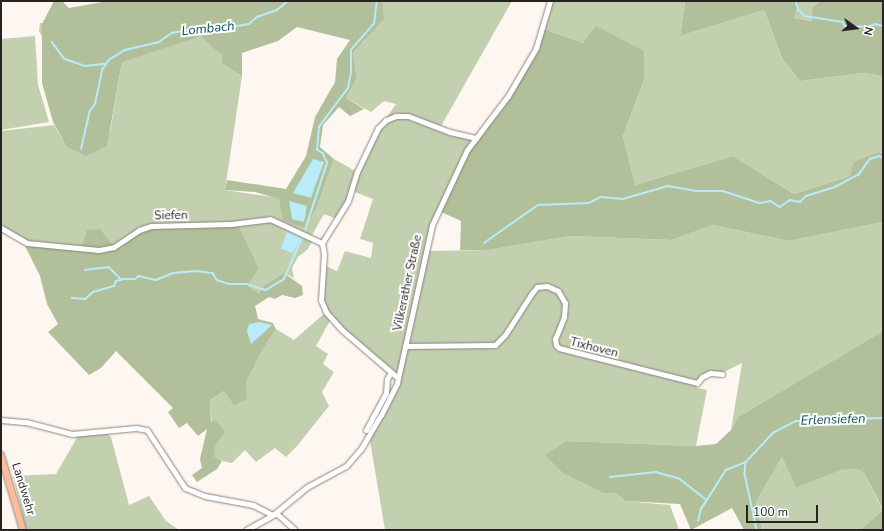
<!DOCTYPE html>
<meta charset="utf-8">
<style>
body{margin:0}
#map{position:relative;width:884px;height:531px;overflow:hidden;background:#fef7f1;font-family:"Nunito Sans",sans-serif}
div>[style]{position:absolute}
.green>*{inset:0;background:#c3d0b0}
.forest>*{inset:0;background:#b1c09a}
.water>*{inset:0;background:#b9ebf9}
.stream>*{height:1.5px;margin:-0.75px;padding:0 0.75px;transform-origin:0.75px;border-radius:0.75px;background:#b9ebf9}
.roads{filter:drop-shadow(0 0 1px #8b837d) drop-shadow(0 0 1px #8b837d)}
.minor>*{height:5px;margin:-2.5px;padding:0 2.5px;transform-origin:2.5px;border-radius:2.5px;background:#fff}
.major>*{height:6px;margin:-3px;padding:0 3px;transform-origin:3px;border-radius:3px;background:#febb9a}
span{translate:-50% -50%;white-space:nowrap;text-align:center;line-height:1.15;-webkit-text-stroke:4px #fff;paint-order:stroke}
.street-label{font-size:12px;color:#262320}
.water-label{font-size:13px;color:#074d5d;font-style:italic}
.frame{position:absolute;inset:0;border:2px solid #262320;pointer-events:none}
.north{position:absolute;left:836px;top:8px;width:40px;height:40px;-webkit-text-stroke:3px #fff;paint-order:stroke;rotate:104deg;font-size:11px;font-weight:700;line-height:16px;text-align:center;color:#262320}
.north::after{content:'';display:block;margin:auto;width:14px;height:18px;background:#262320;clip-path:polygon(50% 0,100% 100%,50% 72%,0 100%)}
.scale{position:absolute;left:746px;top:505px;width:72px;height:18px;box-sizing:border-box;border:2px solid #262320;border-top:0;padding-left:5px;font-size:12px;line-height:14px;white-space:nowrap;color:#262320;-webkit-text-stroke:3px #fff;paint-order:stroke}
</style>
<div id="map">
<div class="green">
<div style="clip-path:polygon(370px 1px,512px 1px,440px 128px,476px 138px,443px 200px,425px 251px,489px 250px,570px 236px,672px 240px,713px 225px,789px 241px,883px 222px,883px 331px,738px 417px,731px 430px,742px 363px,724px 372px,701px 375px,697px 388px,707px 390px,696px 446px,568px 441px,564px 474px,603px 493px,616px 493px,625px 501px,670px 505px,679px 530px,385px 530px,369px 435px,398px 378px,331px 319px,316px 346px,328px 354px,323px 364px,334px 372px,322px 392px,329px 406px,297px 446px,286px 457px,275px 448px,256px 462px,245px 450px,232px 463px,222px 461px,214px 456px,210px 400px,224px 391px,246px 383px,262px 351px,276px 329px,294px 340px,326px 312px,322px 304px,323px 265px,337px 271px,345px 251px,371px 258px,373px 243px,360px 239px,373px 199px,352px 191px,337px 219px,324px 214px,311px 237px,301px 236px,312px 241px,308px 249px,298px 257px,292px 268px,294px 278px,284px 273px,264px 285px,259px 293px,248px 286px,259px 268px,239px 226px,114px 247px,27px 243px,1px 226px,1px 131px,54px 125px,66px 146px,110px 132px,122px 62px,43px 39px,39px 31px,40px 23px,188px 22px,222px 56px,222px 64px,242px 76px,225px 190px,318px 204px,334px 159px,357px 172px,374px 135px,396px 104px,384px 101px,371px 112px,346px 98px,357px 78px,353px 53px,366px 39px)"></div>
<div style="clip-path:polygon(550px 1px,685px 1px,680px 36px,764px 10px,782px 58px,800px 81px,864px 73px,883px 76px,883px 154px,879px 152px,850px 176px,794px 194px,733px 156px,635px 185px,623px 136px,644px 80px,583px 43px,544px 29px)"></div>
<div style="clip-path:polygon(800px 1px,820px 1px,813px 7px,813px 21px,794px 18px)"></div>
<div style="clip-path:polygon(35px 36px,38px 85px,49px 122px,1px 130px,1px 39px)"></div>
<div style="clip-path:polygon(103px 431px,111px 437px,129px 505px,149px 496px,166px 521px,179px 530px,26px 530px,13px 476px,56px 474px,79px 434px)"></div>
<div style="clip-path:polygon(782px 457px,796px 488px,842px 470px,857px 469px,864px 473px,883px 510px,860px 530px,762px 530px,756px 502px)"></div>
</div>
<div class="forest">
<div style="clip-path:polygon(54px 1px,62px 1px,69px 8px,108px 1px,382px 1px,384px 19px,353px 53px,357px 78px,346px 98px,364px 109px,350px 116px,339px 107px,323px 125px,320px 147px,334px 159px,318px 204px,305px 228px,283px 220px,279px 199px,255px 192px,225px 190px,227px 180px,286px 189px,306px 156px,315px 117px,335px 82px,337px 59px,350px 40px,297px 27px,278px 41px,242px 53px,242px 76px,222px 64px,222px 56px,201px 36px,122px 62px,107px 146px,86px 156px,66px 146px,53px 122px,42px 83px,42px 24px)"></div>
<div style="clip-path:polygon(685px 1px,800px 1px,794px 18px,812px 21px,813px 7px,820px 1px,883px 1px,883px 76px,864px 73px,800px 81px,782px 58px,764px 10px,680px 36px)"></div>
<div style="clip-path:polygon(596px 26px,644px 51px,644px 80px,623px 136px,635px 185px,733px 156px,794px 194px,850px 176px,854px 162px,879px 152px,883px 154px,883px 222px,789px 241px,713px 225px,672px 240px,570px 236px,489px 250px,460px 250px,461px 221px,439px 211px,462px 159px,508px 96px,544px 29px,583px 43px)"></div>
<div style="clip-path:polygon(231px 224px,239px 226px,259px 268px,248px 286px,259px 293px,264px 285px,284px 273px,302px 286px,303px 295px,295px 298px,282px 295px,275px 299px,269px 297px,255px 306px,258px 319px,273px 323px,276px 329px,262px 351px,246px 383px,247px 399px,234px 405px,224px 391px,210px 400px,211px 422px,216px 420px,225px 432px,215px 446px,214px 456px,222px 461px,217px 469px,197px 482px,192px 475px,202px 468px,200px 459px,207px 429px,198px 436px,187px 423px,179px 428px,168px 412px,173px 408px,116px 351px,101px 368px,89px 375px,48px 332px,58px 324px,47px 304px,40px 276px,25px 246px,27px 243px,71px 247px,83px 244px,87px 230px,100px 229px,114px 247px,143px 228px)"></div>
<div style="clip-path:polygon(883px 331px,883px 509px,864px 473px,857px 469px,842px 470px,796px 488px,782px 457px,756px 502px,762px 530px,744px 530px,732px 508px,691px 530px,680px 504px,625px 501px,616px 493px,603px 493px,564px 474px,545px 455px,567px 441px,696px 446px,716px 444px,731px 430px,738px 417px)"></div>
<div style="clip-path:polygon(883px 510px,883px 530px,860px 530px)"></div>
</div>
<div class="water">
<div style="clip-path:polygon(313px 159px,324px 162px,311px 198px,293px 193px)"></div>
<div style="clip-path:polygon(289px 201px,307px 206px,304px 222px,292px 219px)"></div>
<div style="clip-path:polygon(287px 231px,301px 237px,293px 253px,281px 249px)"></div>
<div style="clip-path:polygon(260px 322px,272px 325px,251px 344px,247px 331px,249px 324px)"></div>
</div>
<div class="stream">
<div style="left:796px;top:1px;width:9px;rotate:72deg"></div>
<div style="left:799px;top:10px;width:8px;rotate:45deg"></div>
<div style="left:805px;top:16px;width:38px;rotate:9deg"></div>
<div style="left:843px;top:22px;width:4px;rotate:63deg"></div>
<div style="left:845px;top:26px;width:23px;rotate:2deg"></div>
<div style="left:868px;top:27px;width:8px;rotate:-23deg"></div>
<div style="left:875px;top:24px;width:8px;rotate:14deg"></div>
<div style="left:52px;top:42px;width:21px;rotate:53deg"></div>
<div style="left:65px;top:59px;width:21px;rotate:19deg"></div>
<div style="left:85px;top:66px;width:20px;rotate:-6deg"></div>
<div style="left:81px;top:149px;width:39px;rotate:-77deg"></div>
<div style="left:90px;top:111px;width:9px;rotate:-54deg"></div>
<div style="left:95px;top:104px;width:35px;rotate:-78deg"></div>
<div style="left:102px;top:70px;width:12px;rotate:-55deg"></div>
<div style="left:109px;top:60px;width:19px;rotate:-32deg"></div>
<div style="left:125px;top:50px;width:35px;rotate:-13deg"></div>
<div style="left:159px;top:42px;width:16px;rotate:-35deg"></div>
<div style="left:172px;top:33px;width:31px;rotate:-11deg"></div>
<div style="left:202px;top:27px;width:24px;rotate:2deg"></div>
<div style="left:226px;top:28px;width:23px;rotate:-10deg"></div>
<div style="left:249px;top:24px;width:11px;rotate:-41deg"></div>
<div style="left:257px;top:17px;width:21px;rotate:-19deg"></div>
<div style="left:277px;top:10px;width:14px;rotate:-39deg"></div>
<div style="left:305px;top:230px;width:71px;rotate:-71.8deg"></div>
<div style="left:327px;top:163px;width:10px;rotate:-114deg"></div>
<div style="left:323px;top:154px;width:7px;rotate:-146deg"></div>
<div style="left:317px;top:150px;width:23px;rotate:-85deg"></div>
<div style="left:319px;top:127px;width:49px;rotate:-53.4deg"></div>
<div style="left:348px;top:88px;width:15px;rotate:-79deg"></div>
<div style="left:351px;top:73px;width:23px;rotate:-90deg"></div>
<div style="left:351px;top:50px;width:35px;rotate:-49deg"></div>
<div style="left:374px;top:24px;width:23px;rotate:-83deg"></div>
<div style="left:484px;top:243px;width:66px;rotate:-35.1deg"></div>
<div style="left:538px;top:205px;width:51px;rotate:-2.2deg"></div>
<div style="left:589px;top:203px;width:13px;rotate:-27deg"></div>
<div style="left:601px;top:197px;width:22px;rotate:5deg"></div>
<div style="left:623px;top:199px;width:47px;rotate:-16.1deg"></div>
<div style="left:668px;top:186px;width:27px;rotate:10deg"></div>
<div style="left:695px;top:191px;width:28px"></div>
<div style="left:723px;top:191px;width:39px;rotate:18deg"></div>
<div style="left:760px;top:203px;width:11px;rotate:-10deg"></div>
<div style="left:771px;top:201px;width:11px;rotate:34deg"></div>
<div style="left:780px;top:207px;width:12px;rotate:-35deg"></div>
<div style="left:790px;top:200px;width:10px;rotate:11deg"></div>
<div style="left:800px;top:202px;width:8px;rotate:-45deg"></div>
<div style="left:806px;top:196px;width:30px;rotate:-17deg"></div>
<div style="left:835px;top:187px;width:27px;rotate:-28deg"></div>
<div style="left:859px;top:174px;width:19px;rotate:-54deg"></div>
<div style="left:870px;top:159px;width:10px;rotate:-17deg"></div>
<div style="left:880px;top:156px;width:4px;rotate:34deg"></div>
<div style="left:85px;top:270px;width:24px;rotate:-7deg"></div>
<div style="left:109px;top:267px;width:18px;rotate:45deg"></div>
<div style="left:72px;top:298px;width:13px;rotate:4deg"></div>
<div style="left:85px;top:299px;width:11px;rotate:-41deg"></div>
<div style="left:93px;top:292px;width:22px;rotate:-16deg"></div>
<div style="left:114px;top:286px;width:5px;rotate:-68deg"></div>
<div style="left:116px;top:281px;width:8px;rotate:-14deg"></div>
<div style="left:124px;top:279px;width:11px"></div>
<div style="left:135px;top:279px;width:5px;rotate:-37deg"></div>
<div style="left:139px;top:276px;width:17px;rotate:13deg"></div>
<div style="left:156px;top:280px;width:18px;rotate:-22deg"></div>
<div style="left:173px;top:273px;width:23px;rotate:-5deg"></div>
<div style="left:196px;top:271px;width:17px;rotate:7deg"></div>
<div style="left:213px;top:273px;width:8px;rotate:60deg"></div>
<div style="left:217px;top:280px;width:13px;rotate:18deg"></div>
<div style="left:229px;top:284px;width:18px"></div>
<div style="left:247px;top:284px;width:20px;rotate:18deg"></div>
<div style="left:266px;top:290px;width:21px;rotate:-31deg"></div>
<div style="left:284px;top:279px;width:45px;rotate:-66.3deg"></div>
<div style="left:746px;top:462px;width:12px;rotate:95deg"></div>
<div style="left:745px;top:474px;width:57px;rotate:77.9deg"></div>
<div style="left:610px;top:477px;width:46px;rotate:-6.2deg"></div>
<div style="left:656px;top:472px;width:25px;rotate:16deg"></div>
<div style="left:680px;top:479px;width:34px;rotate:38deg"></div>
<div style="left:707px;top:500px;width:36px;rotate:-58deg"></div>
<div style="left:726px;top:470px;width:22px;rotate:-22deg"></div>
<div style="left:746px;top:462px;width:40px;rotate:-47deg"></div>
<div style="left:773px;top:433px;width:26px;rotate:-28deg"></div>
<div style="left:796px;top:421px;width:87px;rotate:-2deg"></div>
<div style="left:698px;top:521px;width:12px;rotate:-76deg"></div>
<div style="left:701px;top:509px;width:11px;rotate:-56deg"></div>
</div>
<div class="roads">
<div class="minor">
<div style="left:1px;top:228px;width:30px;rotate:30deg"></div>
<div style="left:27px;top:243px;width:72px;rotate:5.6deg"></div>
<div style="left:99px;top:250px;width:15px;rotate:-11deg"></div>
<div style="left:114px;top:247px;width:30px;rotate:-34deg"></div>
<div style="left:139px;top:230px;width:13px;rotate:-18deg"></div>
<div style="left:151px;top:226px;width:80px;rotate:-1.4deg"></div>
<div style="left:231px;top:224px;width:39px;rotate:-7deg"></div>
<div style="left:270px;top:219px;width:57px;rotate:24.8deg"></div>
<div style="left:405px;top:346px;width:90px;rotate:-0.6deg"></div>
<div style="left:495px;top:345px;width:14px;rotate:-45deg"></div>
<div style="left:505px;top:335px;width:50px;rotate:-57.3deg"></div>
<div style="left:532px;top:293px;width:8px;rotate:-50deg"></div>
<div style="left:537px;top:287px;width:10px;rotate:-6deg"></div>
<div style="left:547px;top:286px;width:12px;rotate:24deg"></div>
<div style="left:558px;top:291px;width:14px;rotate:60deg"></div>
<div style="left:565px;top:303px;width:14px;rotate:94deg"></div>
<div style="left:564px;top:317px;width:24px;rotate:112deg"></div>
<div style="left:555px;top:339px;width:6px;rotate:81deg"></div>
<div style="left:556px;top:345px;width:4px;rotate:45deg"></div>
<div style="left:559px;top:348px;width:142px;rotate:14.2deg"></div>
<div style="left:697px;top:383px;width:8px;rotate:-50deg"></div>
<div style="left:702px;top:377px;width:9px;rotate:-27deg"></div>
<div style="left:710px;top:373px;width:12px;rotate:5deg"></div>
<div style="left:398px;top:378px;width:74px;rotate:-139.4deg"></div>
<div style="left:342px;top:330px;width:24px;rotate:-132deg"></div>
<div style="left:326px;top:312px;width:13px;rotate:-113deg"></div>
<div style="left:321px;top:300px;width:46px;rotate:-86.3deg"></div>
<div style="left:324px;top:254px;width:11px;rotate:-100deg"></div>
<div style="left:322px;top:243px;width:49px;rotate:-58.2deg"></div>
<div style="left:348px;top:201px;width:30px;rotate:-73deg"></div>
<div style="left:357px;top:172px;width:49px;rotate:-64.5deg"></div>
<div style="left:378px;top:128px;width:11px;rotate:-45deg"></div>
<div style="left:386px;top:120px;width:11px;rotate:-22deg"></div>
<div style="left:396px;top:116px;width:12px"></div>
<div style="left:408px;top:116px;width:45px;rotate:20.9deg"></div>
<div style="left:450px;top:132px;width:27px;rotate:13deg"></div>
<div style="left:1px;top:420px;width:25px;rotate:5deg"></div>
<div style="left:26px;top:422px;width:48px;rotate:14.6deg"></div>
<div style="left:72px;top:434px;width:64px;rotate:-5.4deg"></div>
<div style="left:136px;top:428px;width:11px;rotate:10deg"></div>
<div style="left:147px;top:430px;width:69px;rotate:56.8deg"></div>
<div style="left:185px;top:488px;width:22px;rotate:22deg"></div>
<div style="left:205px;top:496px;width:49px;rotate:10.6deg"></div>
<div style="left:253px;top:505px;width:22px;rotate:27deg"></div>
<div style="left:366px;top:430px;width:42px;rotate:-61.6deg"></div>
<div style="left:386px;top:393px;width:14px;rotate:-86deg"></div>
<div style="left:387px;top:379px;width:8px;rotate:-60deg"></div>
<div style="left:276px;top:513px;width:25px;rotate:42deg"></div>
<div style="left:246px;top:530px;width:31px;rotate:-29deg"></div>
<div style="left:273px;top:515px;width:44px;rotate:-39.5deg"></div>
<div style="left:307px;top:487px;width:44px;rotate:-28.3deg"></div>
<div style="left:346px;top:466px;width:23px;rotate:-49deg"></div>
<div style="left:361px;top:449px;width:39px;rotate:-60deg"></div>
<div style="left:381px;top:415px;width:36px;rotate:-63deg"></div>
<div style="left:397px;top:383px;width:162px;rotate:-77.5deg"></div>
<div style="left:432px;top:225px;width:83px;rotate:-65deg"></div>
<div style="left:467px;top:150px;width:68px;rotate:-52.8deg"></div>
<div style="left:508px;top:96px;width:56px;rotate:-59.7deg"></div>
<div style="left:536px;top:48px;width:49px;rotate:-73.4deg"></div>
</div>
<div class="major">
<div style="left:1px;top:455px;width:78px;rotate:73.7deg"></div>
</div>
</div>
<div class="street-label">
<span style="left:171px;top:216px;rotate:-1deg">Siefen</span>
<span style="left:408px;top:283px;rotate:-78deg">Vilkerather Straße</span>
<span style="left:594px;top:348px;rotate:14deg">Tixhoven</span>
<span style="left:23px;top:489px;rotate:73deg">Landwehr</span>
</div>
<div class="water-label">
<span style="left:208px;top:29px;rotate:-6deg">Lombach</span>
<span style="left:833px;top:420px;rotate:-2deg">Erlensiefen</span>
</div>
<div class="frame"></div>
<div class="north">N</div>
<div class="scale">100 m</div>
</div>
